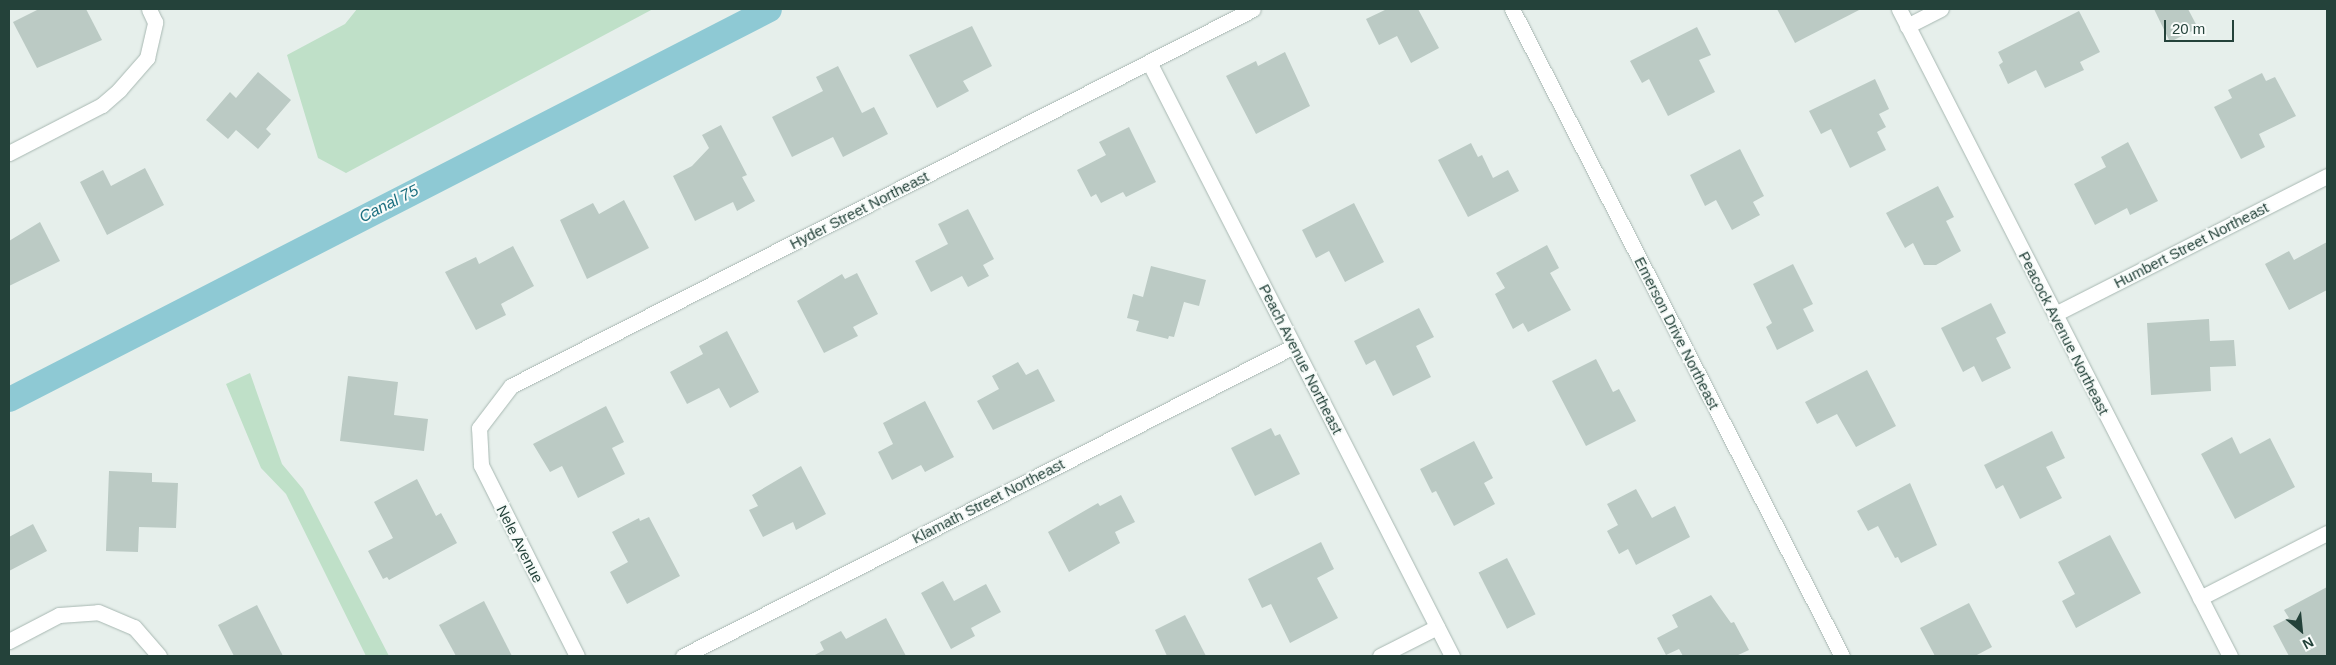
<!DOCTYPE html>
<style>
body{margin:0}
#map{position:relative;width:2336px;height:665px;overflow:hidden;background:#e6efeb;font-family:Arial,sans-serif}
div>[style]{position:absolute}
.green>*{inset:0;background:#bfe0c8}
.canal>*{height:25px;margin:-12.5px;padding:0 12.5px;transform-origin:12.5px;border-radius:12.5px;background:#8ec9d4}
.building>*{inset:0;background:#bbcac4;transform-origin:0 0}
.roads{filter:drop-shadow(0 0 1px #a8b8b2) drop-shadow(0 0 1px #a8b8b2)}
.street>*{height:15px;margin:-7.5px;padding:0 7.5px;transform-origin:7.5px;border-radius:7.5px;background:#fff}
.secondary>*{height:15px;margin:-7.5px;padding:0 7.5px;transform-origin:7.5px;border-radius:7.5px;background:#fff}
span{translate:-50% -50%;white-space:nowrap;text-align:center;line-height:1.15;-webkit-text-stroke:4px #f7fbf9;paint-order:stroke}
.street-label{font-size:15px;color:#24423a}
.water-label{font-size:16px;color:#1c6f80;font-style:italic}
.frame{position:absolute;inset:0;border:10px solid #24423a;pointer-events:none}
.north{position:absolute;left:2276px;top:605px;width:50px;height:50px;-webkit-text-stroke:4px #f7fbf9;paint-order:stroke;rotate:152deg;font-size:14px;font-weight:700;line-height:20px;text-align:center;color:#24423a}
.north::after{content:'';display:block;margin:auto;width:18px;height:22px;background:#24423a;clip-path:polygon(50% 0,100% 100%,50% 72%,0 100%)}
.scale{position:absolute;left:2164px;top:20px;width:70px;height:22px;box-sizing:border-box;border:2px solid #24423a;border-top:0;padding-left:6px;font-size:15px;line-height:18px;white-space:nowrap;color:#24423a;-webkit-text-stroke:4px #f7fbf9;paint-order:stroke}
</style>
<div id="map">
<div class="green">
<div style="clip-path:polygon(357px 9px,653px 9px,346px 173px,318px 158px,287px 55px,345px 24px)"></div>
<div style="clip-path:polygon(250px 373px,282px 464px,303px 489px,389px 656px,366px 656px,286px 494px,261px 468px,226px 384px)"></div>
</div>
<div class="canal">
<div style="left:9px;top:399px;width:854px;rotate:-27.16deg"></div>
</div>
<div class="building">
<div style="clip-path:polygon(39px 9px,86px 9px,102px 40px,37px 68px,13px 22px)"></div>
<div style="clip-path:polygon(1387px 9px,1418px 9px,1439px 48px,1411px 63px,1397px 36px,1379px 45px,1366px 19px)"></div>
<div style="clip-path:polygon(1777px 9px,1861px 9px,1795px 43px)"></div>
<div style="clip-path:polygon(2154px 9px,2188px 9px,2198px 28px,2170px 42px)"></div>
<div style="clip-path:polygon(2079px 11px,2100px 52px,2080px 62px,2084px 70px,2045px 88px,2036px 70px,2008px 84px,1999px 65px,2003px 62px,1998px 52px)"></div>
<div style="clip-path:polygon(972px 26px,992px 66px,963px 81px,969px 91px,937px 108px,909px 55px)"></div>
<div style="clip-path:polygon(1697px 27px,1711px 55px,1699px 60px,1715px 92px,1668px 116px,1649px 79px,1642px 83px,1630px 61px)"></div>
<div style="clip-path:polygon(1285px 52px,1310px 106px,1256px 134px,1226px 76px,1256px 61px,1258px 66px)"></div>
<div style="clip-path:polygon(838px 66px,862px 113px,874px 107px,888px 134px,843px 157px,833px 137px,792px 157px,772px 117px,823px 91px,816px 77px)"></div>
<div style="clip-path:polygon(258px 72px,291px 100px,266px 129px,271px 134px,258px 149px,236px 130px,228px 139px,206px 120px,230px 92px,236px 98px)"></div>
<div style="clip-path:polygon(2262px 73px,2266px 81px,2275px 77px,2296px 116px,2259px 134px,2265px 147px,2241px 159px,2214px 107px,2232px 98px,2228px 90px)"></div>
<div style="clip-path:polygon(1875px 79px,1889px 109px,1879px 114px,1886px 127px,1877px 132px,1886px 150px,1850px 168px,1831px 129px,1821px 134px,1809px 111px)"></div>
<div style="clip-path:polygon(721px 125px,747px 175px,742px 177px,755px 201px,737px 211px,733px 202px,695px 221px,673px 176px,692px 166px,709px 148px,702px 135px)"></div>
<div style="clip-path:polygon(1129px 127px,1156px 182px,1126px 197px,1123px 192px,1101px 203px,1096px 194px,1091px 197px,1077px 170px,1106px 155px,1099px 142px)"></div>
<div style="clip-path:polygon(2128px 142px,2158px 201px,2130px 215px,2127px 208px,2095px 225px,2074px 184px,2106px 167px,2101px 157px)"></div>
<div style="clip-path:polygon(1471px 143px,1478px 157px,1482px 155px,1493px 178px,1508px 170px,1519px 191px,1468px 217px,1438px 160px)"></div>
<div style="clip-path:polygon(1740px 149px,1764px 196px,1753px 202px,1760px 215px,1732px 230px,1716px 200px,1705px 206px,1690px 175px)"></div>
<div style="clip-path:polygon(145px 168px,164px 205px,107px 235px,80px 182px,103px 170px,111px 186px)"></div>
<div style="clip-path:polygon(1938px 186px,1954px 217px,1946px 221px,1961px 251px,1936px 265px,1924px 265px,1913px 243px,1905px 248px,1886px 213px)"></div>
<div style="clip-path:polygon(624px 200px,649px 248px,587px 279px,560px 220px,593px 203px,599px 214px)"></div>
<div style="clip-path:polygon(1354px 203px,1384px 262px,1345px 282px,1329px 251px,1316px 258px,1302px 230px)"></div>
<div style="clip-path:polygon(968px 209px,994px 259px,983px 265px,989px 276px,968px 287px,962px 276px,931px 292px,915px 261px,948px 244px,938px 224px)"></div>
<div style="clip-path:polygon(40px 222px,60px 261px,9px 286px,9px 241px)"></div>
<div style="clip-path:polygon(2327px 242px,2327px 290px,2289px 310px,2265px 264px,2289px 251px,2294px 260px)"></div>
<div style="clip-path:polygon(1547px 245px,1559px 268px,1550px 273px,1571px 310px,1528px 332px,1523px 323px,1513px 329px,1495px 294px,1505px 288px,1496px 273px)"></div>
<div style="clip-path:polygon(513px 246px,534px 286px,501px 304px,506px 315px,476px 330px,445px 272px,476px 257px,479px 264px)"></div>
<div style="clip-path:polygon(1793px 264px,1813px 304px,1803px 309px,1814px 331px,1777px 350px,1766px 327px,1772px 323px,1753px 284px)"></div>
<div style="clip-path:polygon(1151px 266px,1206px 280px,1199px 306px,1184px 302px,1174px 337px,1169px 336px,1168px 339px,1136px 331px,1139px 321px,1127px 318px,1133px 294px,1143px 297px)"></div>
<div style="clip-path:polygon(857px 273px,878px 314px,853px 327px,858px 336px,824px 353px,797px 301px,842px 274px,845px 279px)"></div>
<div style="clip-path:polygon(1991px 303px,2006px 333px,1996px 338px,2011px 368px,1982px 382px,1974px 366px,1963px 372px,1941px 328px)"></div>
<div style="clip-path:polygon(1419px 308px,1434px 337px,1416px 346px,1431px 377px,1393px 396px,1375px 360px,1366px 365px,1354px 341px)"></div>
<div style="clip-path:polygon(2209px 319px,2210px 341px,2234px 340px,2236px 366px,2210px 367px,2211px 391px,2151px 395px,2147px 323px)"></div>
<div style="clip-path:polygon(727px 331px,759px 392px,730px 408px,719px 388px,687px 404px,670px 372px,703px 354px,699px 346px)"></div>
<div style="clip-path:polygon(1596px 359px,1613px 392px,1619px 389px,1636px 421px,1586px 446px,1552px 381px)"></div>
<div style="clip-path:polygon(1018px 362px,1026px 375px,1038px 369px,1055px 401px,993px 430px,977px 401px,999px 389px,992px 376px)"></div>
<div style="clip-path:polygon(1867px 370px,1896px 426px,1856px 447px,1837px 414px,1817px 424px,1805px 402px)"></div>
<div style="clip-path:polygon(348px 376px,398px 382px,394px 415px,428px 419px,424px 451px,340px 441px)"></div>
<div style="clip-path:polygon(925px 401px,954px 457px,925px 472px,921px 465px,892px 480px,878px 452px,893px 444px,883px 423px)"></div>
<div style="clip-path:polygon(606px 406px,624px 442px,612px 448px,625px 474px,578px 498px,562px 466px,550px 472px,533px 444px)"></div>
<div style="clip-path:polygon(1271px 428px,1275px 436px,1280px 434px,1300px 474px,1255px 496px,1231px 448px)"></div>
<div style="clip-path:polygon(2052px 431px,2065px 458px,2046px 467px,2062px 498px,2020px 519px,2003px 485px,1996px 489px,1984px 465px)"></div>
<div style="clip-path:polygon(2232px 437px,2240px 454px,2270px 438px,2295px 487px,2235px 519px,2201px 454px)"></div>
<div style="clip-path:polygon(1474px 441px,1493px 478px,1484px 483px,1495px 504px,1454px 526px,1436px 491px,1432px 493px,1420px 469px)"></div>
<div style="clip-path:polygon(801px 466px,826px 514px,796px 530px,793px 522px,763px 537px,749px 510px,758px 506px,752px 495px)"></div>
<div style="clip-path:polygon(109px 471px,152px 473px,152px 482px,178px 483px,176px 528px,139px 527px,138px 552px,106px 551px)"></div>
<div style="clip-path:polygon(417px 479px,436px 516px,441px 513px,457px 543px,389px 580px,387px 577px,383px 579px,368px 551px,393px 538px,374px 502px)"></div>
<div style="clip-path:polygon(1910px 483px,1937px 545px,1901px 563px,1898px 557px,1895px 558px,1878px 526px,1868px 531px,1857px 511px)"></div>
<div style="clip-path:polygon(1636px 489px,1652px 518px,1675px 506px,1690px 537px,1636px 565px,1628px 549px,1619px 554px,1607px 531px,1618px 525px,1607px 504px)"></div>
<div style="clip-path:polygon(1121px 495px,1135px 522px,1115px 532px,1120px 543px,1069px 572px,1048px 532px,1098px 503px,1100px 506px)"></div>
<div style="clip-path:polygon(649px 517px,680px 576px,627px 604px,610px 572px,628px 562px,612px 532px,639px 518px,640px 521px)"></div>
<div style="clip-path:polygon(33px 524px,47px 551px,9px 571px,9px 537px)"></div>
<div style="clip-path:polygon(2110px 535px,2141px 593px,2076px 628px,2062px 601px,2075px 594px,2058px 562px)"></div>
<div style="clip-path:polygon(1321px 542px,1334px 569px,1317px 578px,1338px 618px,1290px 643px,1271px 604px,1262px 608px,1248px 579px)"></div>
<div style="left:1507px;top:558px;width:63px;height:32px;rotate:63deg"></div>
<div style="clip-path:polygon(943px 581px,954px 601px,986px 584px,1001px 612px,971px 628px,975px 636px,951px 649px,921px 593px)"></div>
<div style="clip-path:polygon(2327px 587px,2327px 656px,2289px 656px,2273px 626px,2289px 618px,2284px 610px)"></div>
<div style="clip-path:polygon(1711px 595px,1731px 623px,1734px 622px,1749px 650px,1736px 656px,1683px 656px,1679px 649px,1666px 655px,1657px 638px,1678px 627px,1672px 615px)"></div>
<div style="clip-path:polygon(484px 601px,512px 656px,456px 656px,439px 625px)"></div>
<div style="clip-path:polygon(1969px 603px,1992px 647px,1975px 656px,1935px 656px,1920px 628px)"></div>
<div style="clip-path:polygon(257px 605px,283px 656px,234px 656px,218px 625px)"></div>
<div style="clip-path:polygon(1185px 615px,1206px 656px,1167px 656px,1155px 630px)"></div>
<div style="clip-path:polygon(886px 618px,906px 656px,813px 656px,824px 650px,820px 642px,841px 631px,846px 639px)"></div>
</div>
<div class="roads">
<div class="street">
<div style="left:1899px;top:9px;width:727px;rotate:62.91deg"></div>
<div style="left:1907px;top:26px;width:38px;rotate:-27deg"></div>
<div style="left:1149px;top:62px;width:667px;rotate:62.97deg"></div>
<div style="left:9px;top:153px;width:105px;rotate:-27.3deg"></div>
<div style="left:102px;top:105px;width:23px;rotate:-41deg"></div>
<div style="left:119px;top:90px;width:43px;rotate:-48.8deg"></div>
<div style="left:147px;top:58px;width:37px;rotate:-77deg"></div>
<div style="left:155px;top:22px;width:14px;rotate:-115deg"></div>
<div style="left:2055px;top:314px;width:305px;rotate:-26.9deg"></div>
<div style="left:2200px;top:598px;width:143px;rotate:-27.1deg"></div>
<div style="left:9px;top:641px;width:56px;rotate:-27.5deg"></div>
<div style="left:59px;top:615px;width:39px;rotate:-4deg"></div>
<div style="left:98px;top:612px;width:39px;rotate:23deg"></div>
<div style="left:134px;top:627px;width:38px;rotate:49deg"></div>
<div style="left:577px;top:656px;width:214px;rotate:-116.7deg"></div>
<div style="left:481px;top:465px;width:37px;rotate:-93deg"></div>
<div style="left:479px;top:428px;width:53px;rotate:-52.7deg"></div>
<div style="left:511px;top:386px;width:832px;rotate:-26.93deg"></div>
<div style="left:683px;top:656px;width:685px;rotate:-26.9deg"></div>
<div style="left:1380px;top:656px;width:64px;rotate:-27deg"></div>
</div>
<div class="secondary">
<div style="left:1512px;top:9px;width:726px;rotate:62.98deg"></div>
</div>
</div>
<div class="street-label">
<span style="left:859px;top:210px;rotate:-27deg">Hyder Street Northeast</span>
<span style="left:2191px;top:245px;rotate:-27deg">Humbert Street Northeast</span>
<span style="left:1677px;top:333px;rotate:63deg">Emerson Drive Northeast</span>
<span style="left:2064px;top:333px;rotate:63deg">Peacock Avenue Northeast</span>
<span style="left:1301px;top:359px;rotate:63deg">Peach Avenue Northeast</span>
<span style="left:988px;top:501px;rotate:-27deg">Klamath Street Northeast</span>
<span style="left:520px;top:544px;rotate:63deg">Nele Avenue</span>
</div>
<div class="water-label">
<span style="left:389px;top:204px;rotate:-27deg">Canal 75</span>
</div>
<div class="frame"></div>
<div class="north">N</div>
<div class="scale">20 m</div>
</div>
